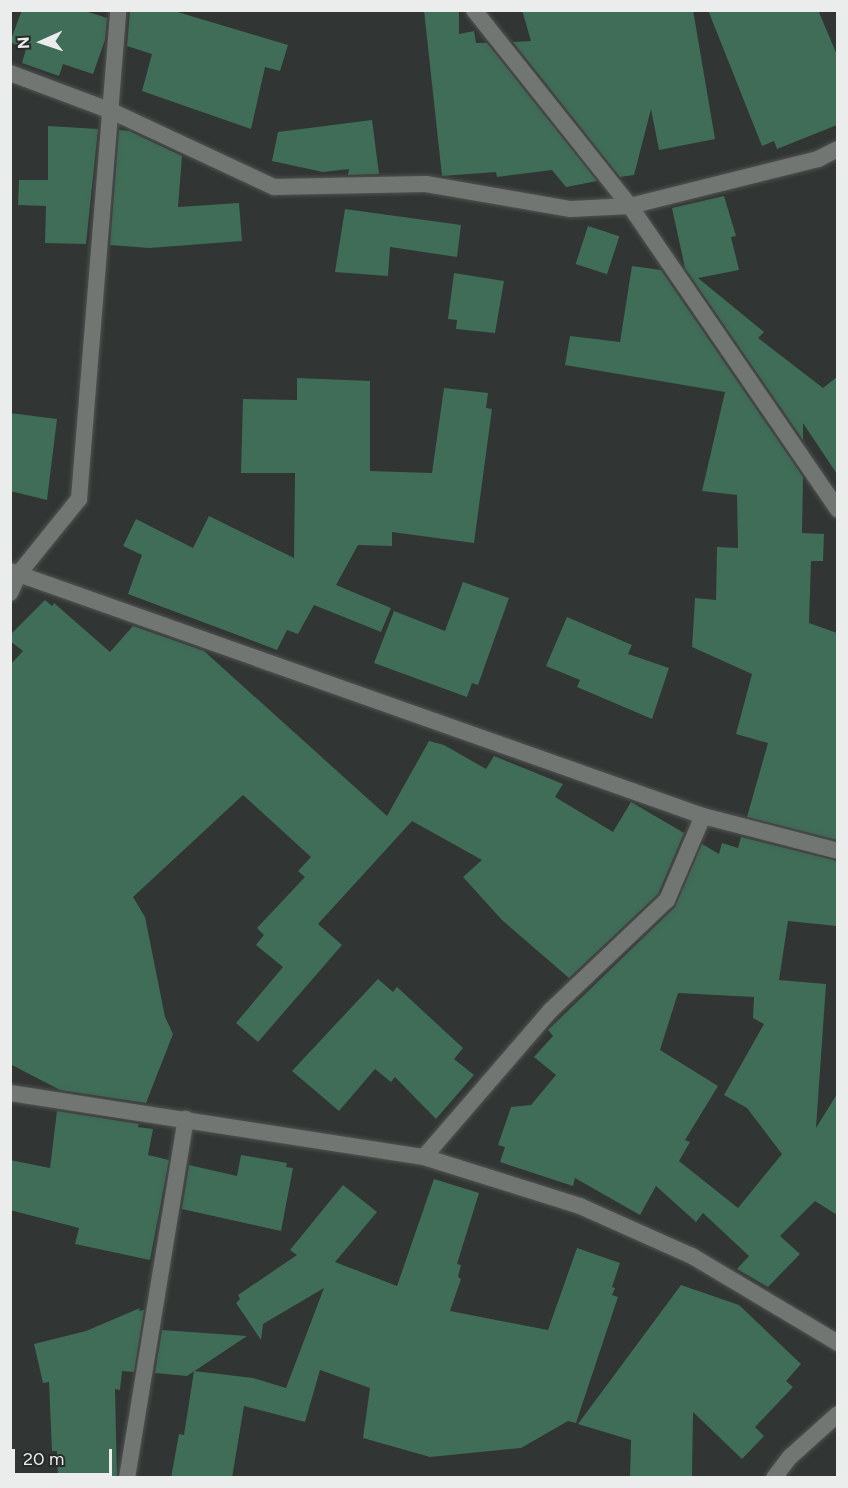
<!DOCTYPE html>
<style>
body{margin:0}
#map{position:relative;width:848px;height:1488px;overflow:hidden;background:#313533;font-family:Figtree,sans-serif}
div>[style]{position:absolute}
.building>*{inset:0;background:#3f6d58;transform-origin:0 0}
.roads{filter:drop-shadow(0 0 2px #505351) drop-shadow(0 0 2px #505351)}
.minor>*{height:16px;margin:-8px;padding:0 8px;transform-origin:8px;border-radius:8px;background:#717673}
span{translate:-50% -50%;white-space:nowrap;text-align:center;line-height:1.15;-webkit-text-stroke:6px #272b29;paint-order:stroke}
.frame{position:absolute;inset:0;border:12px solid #ebedec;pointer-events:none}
.north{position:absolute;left:12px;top:12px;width:60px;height:60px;-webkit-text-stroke:4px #272b29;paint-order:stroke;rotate:267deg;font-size:16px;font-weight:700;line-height:24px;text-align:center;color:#ebedec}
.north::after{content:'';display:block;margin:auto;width:21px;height:27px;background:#ebedec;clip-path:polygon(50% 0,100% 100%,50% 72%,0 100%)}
.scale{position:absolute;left:12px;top:1449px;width:100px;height:27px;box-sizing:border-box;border:3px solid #ebedec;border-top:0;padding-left:8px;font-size:18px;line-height:21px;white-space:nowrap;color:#ebedec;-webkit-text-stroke:4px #272b29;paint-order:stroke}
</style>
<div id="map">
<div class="building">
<div style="clip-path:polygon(22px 10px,82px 10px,107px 18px,105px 40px,93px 74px,63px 64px,59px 76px,22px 63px,26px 49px,10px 42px)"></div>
<div style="clip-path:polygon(130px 10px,171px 10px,288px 45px,280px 71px,265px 67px,251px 129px,142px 91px,152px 54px,127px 46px)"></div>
<div style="clip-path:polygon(424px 10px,459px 10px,459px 34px,474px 31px,476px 43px,487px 43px,597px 181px,566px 187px,552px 170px,497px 177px,496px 172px,442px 176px)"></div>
<div style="clip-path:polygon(522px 10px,693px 10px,715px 139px,659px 150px,651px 109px,634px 175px,620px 177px,513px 42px,531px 41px)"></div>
<div style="clip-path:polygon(708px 10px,818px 10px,837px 55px,837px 125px,777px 149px,774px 141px,762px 146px)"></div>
<div style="clip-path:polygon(372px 120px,379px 174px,348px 175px,349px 169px,323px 172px,272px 161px,278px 132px)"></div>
<div style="clip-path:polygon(48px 126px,98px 129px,86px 244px,45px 243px,46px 206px,18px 205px,19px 180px,48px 180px)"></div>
<div style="clip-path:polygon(119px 130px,129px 131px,182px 156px,178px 207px,239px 203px,242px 241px,149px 248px,110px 245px)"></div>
<div style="clip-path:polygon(724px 196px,736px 236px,731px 237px,739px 270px,698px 278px,764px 332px,758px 338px,823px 388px,837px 377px,837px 474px,803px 423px,803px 440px,685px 268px,672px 208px)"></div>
<div style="clip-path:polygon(345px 209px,461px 225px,457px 257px,390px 247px,388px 276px,335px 272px)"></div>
<div style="left:588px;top:226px;width:33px;height:40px;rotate:18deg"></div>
<div style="clip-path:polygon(632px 266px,661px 270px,803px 477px,802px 533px,824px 534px,823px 561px,811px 561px,809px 623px,837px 633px,837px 840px,747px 817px,768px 743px,736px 734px,752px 674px,692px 647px,695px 598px,716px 600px,717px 547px,738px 548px,737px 495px,702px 491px,725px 392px,565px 365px,570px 336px,620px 342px)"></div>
<div style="clip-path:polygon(454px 273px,504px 281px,495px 333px,456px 329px,457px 320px,448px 319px)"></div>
<div style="clip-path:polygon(297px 378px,370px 381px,370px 471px,432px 473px,444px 388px,488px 393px,486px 408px,492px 409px,474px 543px,392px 532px,392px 546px,358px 545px,336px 585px,391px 608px,381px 632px,314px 605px,298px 634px,287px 630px,277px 650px,128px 594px,142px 555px,123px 546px,136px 519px,193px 548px,209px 516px,294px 558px,295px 473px,241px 473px,243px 399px,297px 400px)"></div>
<div style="clip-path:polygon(10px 413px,57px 419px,47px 500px,10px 491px)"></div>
<div style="clip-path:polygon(463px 582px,509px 598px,478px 685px,472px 683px,467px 697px,374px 663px,394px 611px,445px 631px)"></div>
<div style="clip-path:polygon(45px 600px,52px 606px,54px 603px,110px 652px,133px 626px,204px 651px,387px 816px,429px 741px,444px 745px,486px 769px,494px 756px,563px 784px,555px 797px,613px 832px,631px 802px,684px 833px,658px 894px,569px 978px,502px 920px,463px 877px,482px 860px,412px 821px,318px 924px,342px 945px,258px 1042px,236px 1023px,283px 967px,256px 945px,264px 935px,257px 928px,305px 877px,298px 871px,311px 857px,243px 795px,133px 897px,145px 917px,165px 1017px,173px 1034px,146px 1103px,60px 1090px,10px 1064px,10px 665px,23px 651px,10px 641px,10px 635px)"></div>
<div style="clip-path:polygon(567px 617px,632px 645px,628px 654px,669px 668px,652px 719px,577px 687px,580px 680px,546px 666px)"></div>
<div style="clip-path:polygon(evenodd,741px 837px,837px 861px,837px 926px,788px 921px,779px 980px,826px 984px,816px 1128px,837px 1094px,837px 1215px,815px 1201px,780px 1236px,800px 1254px,768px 1287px,737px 1269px,749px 1256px,703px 1213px,696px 1222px,656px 1186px,640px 1215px,575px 1178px,573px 1186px,500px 1162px,505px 1147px,498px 1145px,511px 1107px,531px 1105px,556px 1075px,534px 1057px,553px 1036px,548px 1030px,675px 907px,702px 844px,719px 854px,722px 843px,738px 848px,741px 837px,678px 993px,754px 997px,753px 1018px,764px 1024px,724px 1095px,747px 1108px,782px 1154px,738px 1208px,679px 1161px,690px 1142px,685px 1140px,718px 1086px,660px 1050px,678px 993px)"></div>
<div style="clip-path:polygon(378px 979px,393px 992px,397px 987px,463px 1048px,454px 1059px,474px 1075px,436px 1119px,395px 1077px,391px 1082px,375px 1069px,339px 1111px,292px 1071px)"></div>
<div style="clip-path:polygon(57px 1111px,139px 1124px,138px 1127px,153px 1129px,148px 1155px,169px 1160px,150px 1260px,75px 1244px,79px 1228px,10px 1210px,10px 1160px,50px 1168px)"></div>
<div style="clip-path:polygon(241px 1155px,287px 1163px,286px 1167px,293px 1168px,281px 1231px,182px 1209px,189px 1165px,237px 1176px)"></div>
<div style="clip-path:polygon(434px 1179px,479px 1193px,457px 1264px,461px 1265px,458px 1277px,461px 1279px,450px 1311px,548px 1330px,577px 1248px,620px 1263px,612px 1287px,615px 1288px,612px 1295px,618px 1297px,576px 1423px,568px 1421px,521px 1448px,430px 1457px,363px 1438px,370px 1388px,320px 1370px,305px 1422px,244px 1406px,232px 1478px,171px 1478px,179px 1434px,184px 1435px,194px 1371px,253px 1378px,286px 1388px,324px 1288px,263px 1324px,261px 1340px,236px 1303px,240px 1299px,238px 1295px,297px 1255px,290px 1250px,343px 1185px,377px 1212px,335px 1262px,397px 1286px)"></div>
<div style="clip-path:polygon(681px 1285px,739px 1305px,801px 1364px,786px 1381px,793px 1387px,755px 1427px,764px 1436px,742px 1459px,693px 1412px,692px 1478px,630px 1478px,631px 1440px,578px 1424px)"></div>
<div style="clip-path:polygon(140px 1308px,139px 1311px,144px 1310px,134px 1372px,122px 1371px,120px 1390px,115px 1389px,117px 1478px,58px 1478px,57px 1451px,52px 1451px,49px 1382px,43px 1383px,34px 1344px,86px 1331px)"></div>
<div style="clip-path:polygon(162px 1330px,247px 1336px,187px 1376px,155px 1373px)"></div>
</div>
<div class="roads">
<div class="minor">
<div style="left:474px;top:10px;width:251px;rotate:51.5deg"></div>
<div style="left:630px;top:206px;width:368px;rotate:55.6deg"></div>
<div style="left:10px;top:73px;width:108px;rotate:20.6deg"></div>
<div style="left:111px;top:111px;width:180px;rotate:25deg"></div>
<div style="left:274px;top:187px;width:152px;rotate:-1.1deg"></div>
<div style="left:426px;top:184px;width:147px;rotate:9.8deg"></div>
<div style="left:571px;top:209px;width:59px;rotate:-2.9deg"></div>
<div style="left:630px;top:206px;width:194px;rotate:-14deg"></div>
<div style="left:818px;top:159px;width:22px;rotate:-27deg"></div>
<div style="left:10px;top:571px;width:735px;rotate:19.47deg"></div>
<div style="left:703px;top:816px;width:139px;rotate:14.5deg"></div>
<div style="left:10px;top:593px;width:23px;rotate:-65deg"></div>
<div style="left:20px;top:572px;width:94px;rotate:-51.1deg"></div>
<div style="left:79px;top:499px;width:491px;rotate:-85.4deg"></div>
<div style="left:10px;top:1093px;width:419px;rotate:8.8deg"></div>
<div style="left:424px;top:1157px;width:164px;rotate:17.4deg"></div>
<div style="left:580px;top:1206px;width:123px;rotate:24.1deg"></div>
<div style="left:692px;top:1256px;width:170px;rotate:30.8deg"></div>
<div style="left:424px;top:1157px;width:194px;rotate:-49.2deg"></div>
<div style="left:551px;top:1010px;width:160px;rotate:-43.5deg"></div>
<div style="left:667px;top:900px;width:91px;rotate:-66.8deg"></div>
<div style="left:127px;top:1478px;width:364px;rotate:-80.7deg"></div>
<div style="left:774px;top:1478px;width:26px;rotate:-53deg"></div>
<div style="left:790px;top:1457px;width:64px;rotate:-41.9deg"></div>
</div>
</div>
<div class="frame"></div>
<div class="north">N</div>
<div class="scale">20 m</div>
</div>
